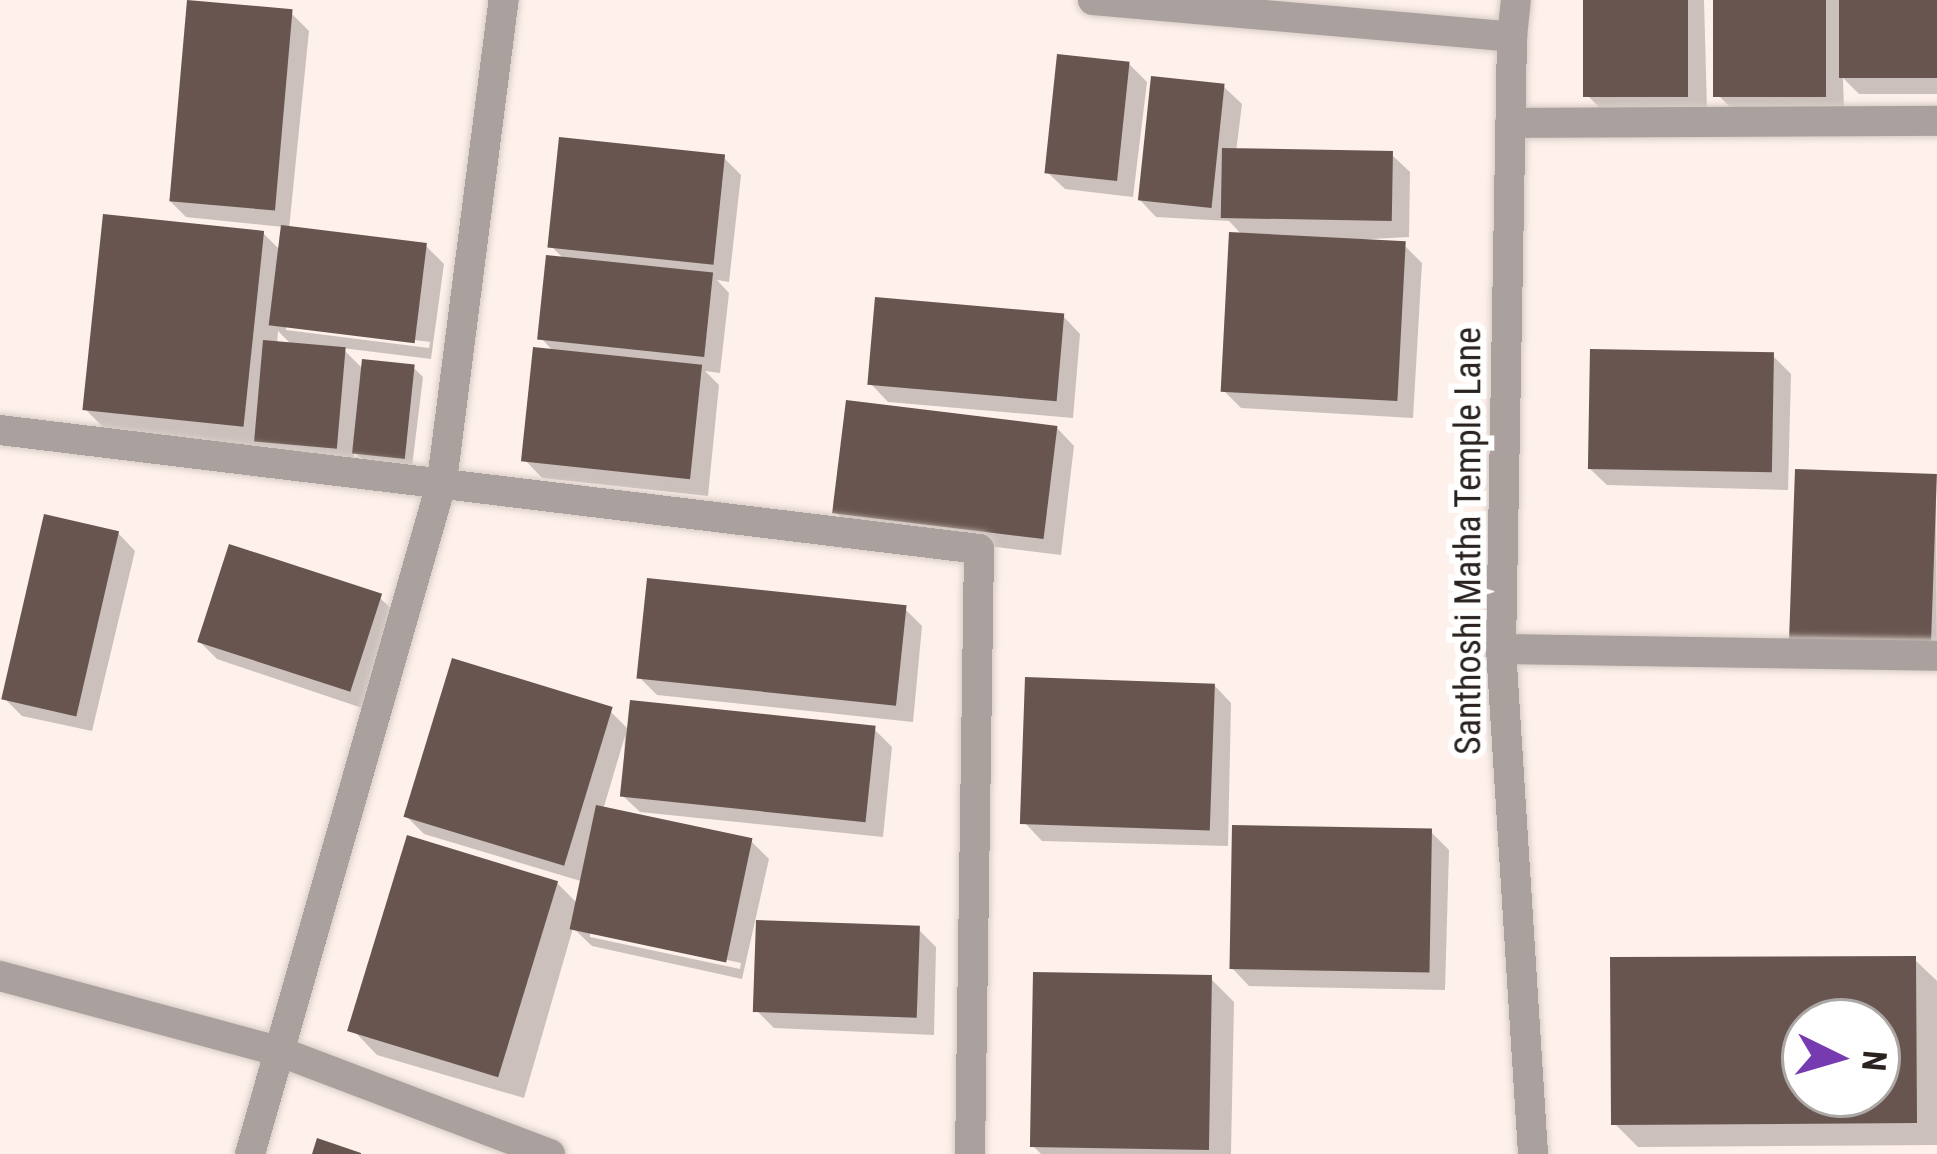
<!DOCTYPE html>
<style>
body{margin:0}
#map{position:relative;width:1937px;height:1154px;overflow:hidden;background:#fef1eb;font-family:"Roboto Condensed",sans-serif}
div>[style]{position:absolute}
.shadow>*{inset:0;background:#0003}
.building>*{inset:0;background:#68554f;transform-origin:0 0}
.roads{filter:drop-shadow(0 0 3px #d8ccc6) drop-shadow(0 0 3px #d8ccc6)}
.minor>*{height:30px;margin:-15px;padding:0 15px;transform-origin:15px;border-radius:15px;background:#aaa09d}
.tertiary>*{height:30px;margin:-15px;padding:0 15px;transform-origin:15px;border-radius:15px;background:#aaa09d}
span{translate:-50% -50%;white-space:nowrap;text-align:center;line-height:1.15;-webkit-text-stroke:12px #fff;paint-order:stroke}
.street-label{font-size:36px;color:#2a221f}
.north{position:absolute;left:1781px;top:998px;width:120px;height:120px;box-sizing:border-box;background:#fff;border:3px solid #aaa7a5;border-radius:50%;rotate:95deg;font-size:33px;font-weight:700;line-height:48px;text-align:center;color:#2a221f}
.north::after{content:'';display:block;margin:auto;width:42px;height:54px;background:#773bb1;clip-path:polygon(50% 0,100% 100%,50% 72%,0 100%)}
</style>
<div id="map">
<div class="shadow">
<div style="clip-path:polygon(1586px 0,1704px 0,1707px 110px,1606px 114px,1588px 96px)"></div>
<div style="clip-path:polygon(1716px 0,1937px 0,1937px 94px,1859px 94px,1843px 78px,1844px 110px,1736px 113px,1719px 96px)"></div>
<div style="clip-path:polygon(evenodd,291px 13px,309px 31px,289px 229px,426px 246px,444px 264px,431px 359px,342px 348px,364px 370px,414px 368px,423px 377px,412px 467px,363px 460px,354px 452px,353px 465px,108px 432px,85px 409px,263px 233px,281px 251px,284px 227px,186px 217px,169px 200px,291px 13px,286px 324px,430px 342px,429px 348px,286px 330px,286px 324px,291px 13px,278px 331px,293px 346px,277px 344px,278px 331px)"></div>
<div style="clip-path:polygon(1129px 64px,1147px 82px,1133px 197px,1065px 189px,1047px 172px)"></div>
<div style="clip-path:polygon(1224px 87px,1242px 104px,1236px 152px,1392px 155px,1410px 172px,1409px 237px,1334px 241px,1404px 245px,1422px 263px,1413px 418px,1241px 408px,1223px 390px,1243px 236px,1229px 221px,1156px 217px,1139px 199px)"></div>
<div style="clip-path:polygon(723px 157px,741px 175px,729px 282px,717px 280px,729px 293px,720px 373px,705px 371px,719px 385px,708px 496px,542px 478px,525px 460px,554px 352px,541px 338px,565px 260px,551px 246px)"></div>
<div style="clip-path:polygon(1063px 316px,1080px 334px,1073px 418px,888px 402px,871px 384px)"></div>
<div style="clip-path:polygon(1773px 356px,1791px 374px,1788px 490px,1607px 485px,1589px 468px)"></div>
<div style="clip-path:polygon(1057px 428px,1074px 446px,1061px 555px,853px 529px,835px 512px)"></div>
<div style="clip-path:polygon(1936px 478px,1937px 666px,1809px 661px)"></div>
<div style="clip-path:polygon(118px 533px,135px 551px,92px 731px,22px 716px,4px 698px)"></div>
<div style="clip-path:polygon(380px 598px,398px 615px,368px 710px,217px 659px,199px 641px)"></div>
<div style="clip-path:polygon(905px 609px,922px 626px,913px 722px,657px 695px,639px 677px)"></div>
<div style="clip-path:polygon(1214px 685px,1231px 703px,1228px 846px,1042px 841px,1025px 823px)"></div>
<div style="clip-path:polygon(evenodd,610px 711px,629px 730px,874px 729px,892px 747px,883px 837px,640px 812px,622px 795px,625px 736px,603px 810px,751px 841px,769px 859px,742px 979px,592px 946px,573px 928px,524px 1098px,377px 1055px,354px 1031px,556px 882px,579px 905px,584px 882px,424px 834px,406px 816px,610px 711px,590px 931px,741px 963px,740px 969px,590px 937px,590px 931px)"></div>
<div style="clip-path:polygon(1431px 832px,1449px 850px,1445px 990px,1249px 986px,1232px 968px)"></div>
<div style="clip-path:polygon(919px 930px,936px 947px,934px 1035px,774px 1028px,757px 1011px)"></div>
<div style="clip-path:polygon(evenodd,1914px 959px,1937px 981px,1937px 1145px,1638px 1147px,1614px 1123px,1914px 959px,1805px 1022px,1877px 1022px,1877px 1094px,1805px 1094px,1805px 1022px)"></div>
<div style="clip-path:polygon(1211px 979px,1234px 1002px,1231px 1154px,1041px 1154px,1033px 1146px)"></div>
</div>
<div class="building">
<div style="left:187px;top:0;width:106px;height:202px;rotate:5deg"></div>
<div style="left:1583px;top:0;width:105px;height:97px"></div>
<div style="left:1713px;top:0;width:113px;height:97px"></div>
<div style="left:1839px;top:0;width:98px;height:78px"></div>
<div style="left:1057px;top:54px;width:73px;height:120px;rotate:6deg"></div>
<div style="left:1151px;top:76px;width:74px;height:125px;rotate:6deg"></div>
<div style="left:559px;top:137px;width:167px;height:111px;rotate:6deg"></div>
<div style="left:1222px;top:148px;width:171px;height:70px;rotate:1deg"></div>
<div style="left:103px;top:214px;width:162px;height:197px;rotate:6deg"></div>
<div style="left:281px;top:225px;width:147px;height:101px;rotate:7deg"></div>
<div style="left:1229px;top:232px;width:177px;height:160px;rotate:3deg"></div>
<div style="left:546px;top:255px;width:168px;height:85px;rotate:6deg"></div>
<div style="left:875px;top:297px;width:190px;height:88px;rotate:5deg"></div>
<div style="left:263px;top:340px;width:83px;height:102px;rotate:5deg"></div>
<div style="left:533px;top:347px;width:170px;height:115px;rotate:6deg"></div>
<div style="left:1590px;top:349px;width:184px;height:120px;rotate:1deg"></div>
<div style="left:362px;top:359px;width:53px;height:95px;rotate:6deg"></div>
<div style="left:846px;top:400px;width:213px;height:114px;rotate:7deg"></div>
<div style="left:1795px;top:469px;width:142px;height:175px;rotate:2deg"></div>
<div style="left:44px;top:514px;width:77px;height:190px;rotate:13deg"></div>
<div style="left:229px;top:544px;width:161px;height:103px;rotate:18deg"></div>
<div style="left:647px;top:578px;width:261px;height:101px;rotate:6deg"></div>
<div style="left:452px;top:658px;width:168px;height:166px;rotate:17deg"></div>
<div style="left:1025px;top:677px;width:190px;height:147px;rotate:2deg"></div>
<div style="left:630px;top:700px;width:247px;height:97px;rotate:6deg"></div>
<div style="left:596px;top:805px;width:160px;height:127px;rotate:12deg"></div>
<div style="left:1232px;top:825px;width:200px;height:144px;rotate:1deg"></div>
<div style="left:407px;top:835px;width:158px;height:205px;rotate:17deg"></div>
<div style="left:756px;top:920px;width:164px;height:92px;rotate:2deg"></div>
<div style="clip-path:polygon(evenodd,1916px 956px,1917px 1123px,1611px 1125px,1610px 957px,1916px 956px,1805px 1022px,1877px 1022px,1877px 1094px,1805px 1094px,1805px 1022px)"></div>
<div style="left:1033px;top:972px;width:179px;height:175px;rotate:1deg"></div>
<div style="clip-path:polygon(317px 1138px,361px 1153px,361px 1154px,312px 1154px)"></div>
</div>
<div class="roads">
<div class="minor">
<div style="left:1512px;top:37px;width:37px;rotate:-84deg"></div>
<div style="left:1510px;top:123px;width:427px;rotate:-0.3deg"></div>
<div style="left:0;top:430px;width:986px;rotate:6.93deg"></div>
<div style="left:979px;top:549px;width:605px;rotate:90.85deg"></div>
<div style="left:1501px;top:649px;width:436px;rotate:0.9deg"></div>
<div style="left:0;top:976px;width:291px;rotate:15.1deg"></div>
<div style="left:281px;top:1052px;width:288px;rotate:20.8deg"></div>
<div style="left:250px;top:1154px;width:700px;rotate:-74.08deg"></div>
<div style="left:442px;top:481px;width:485px;rotate:-82.7deg"></div>
</div>
<div class="tertiary">
<div style="left:1093px;top:0;width:421px;rotate:5deg"></div>
<div style="left:1512px;top:37px;width:612px;rotate:91.03deg"></div>
<div style="left:1501px;top:649px;width:506px;rotate:86.37deg"></div>
</div>
</div>
<div class="street-label">
<span style="left:1469px;top:541px;rotate:-90deg">Santhoshi Matha Temple Lane</span>
</div>
<div class="north">N</div>
</div>
